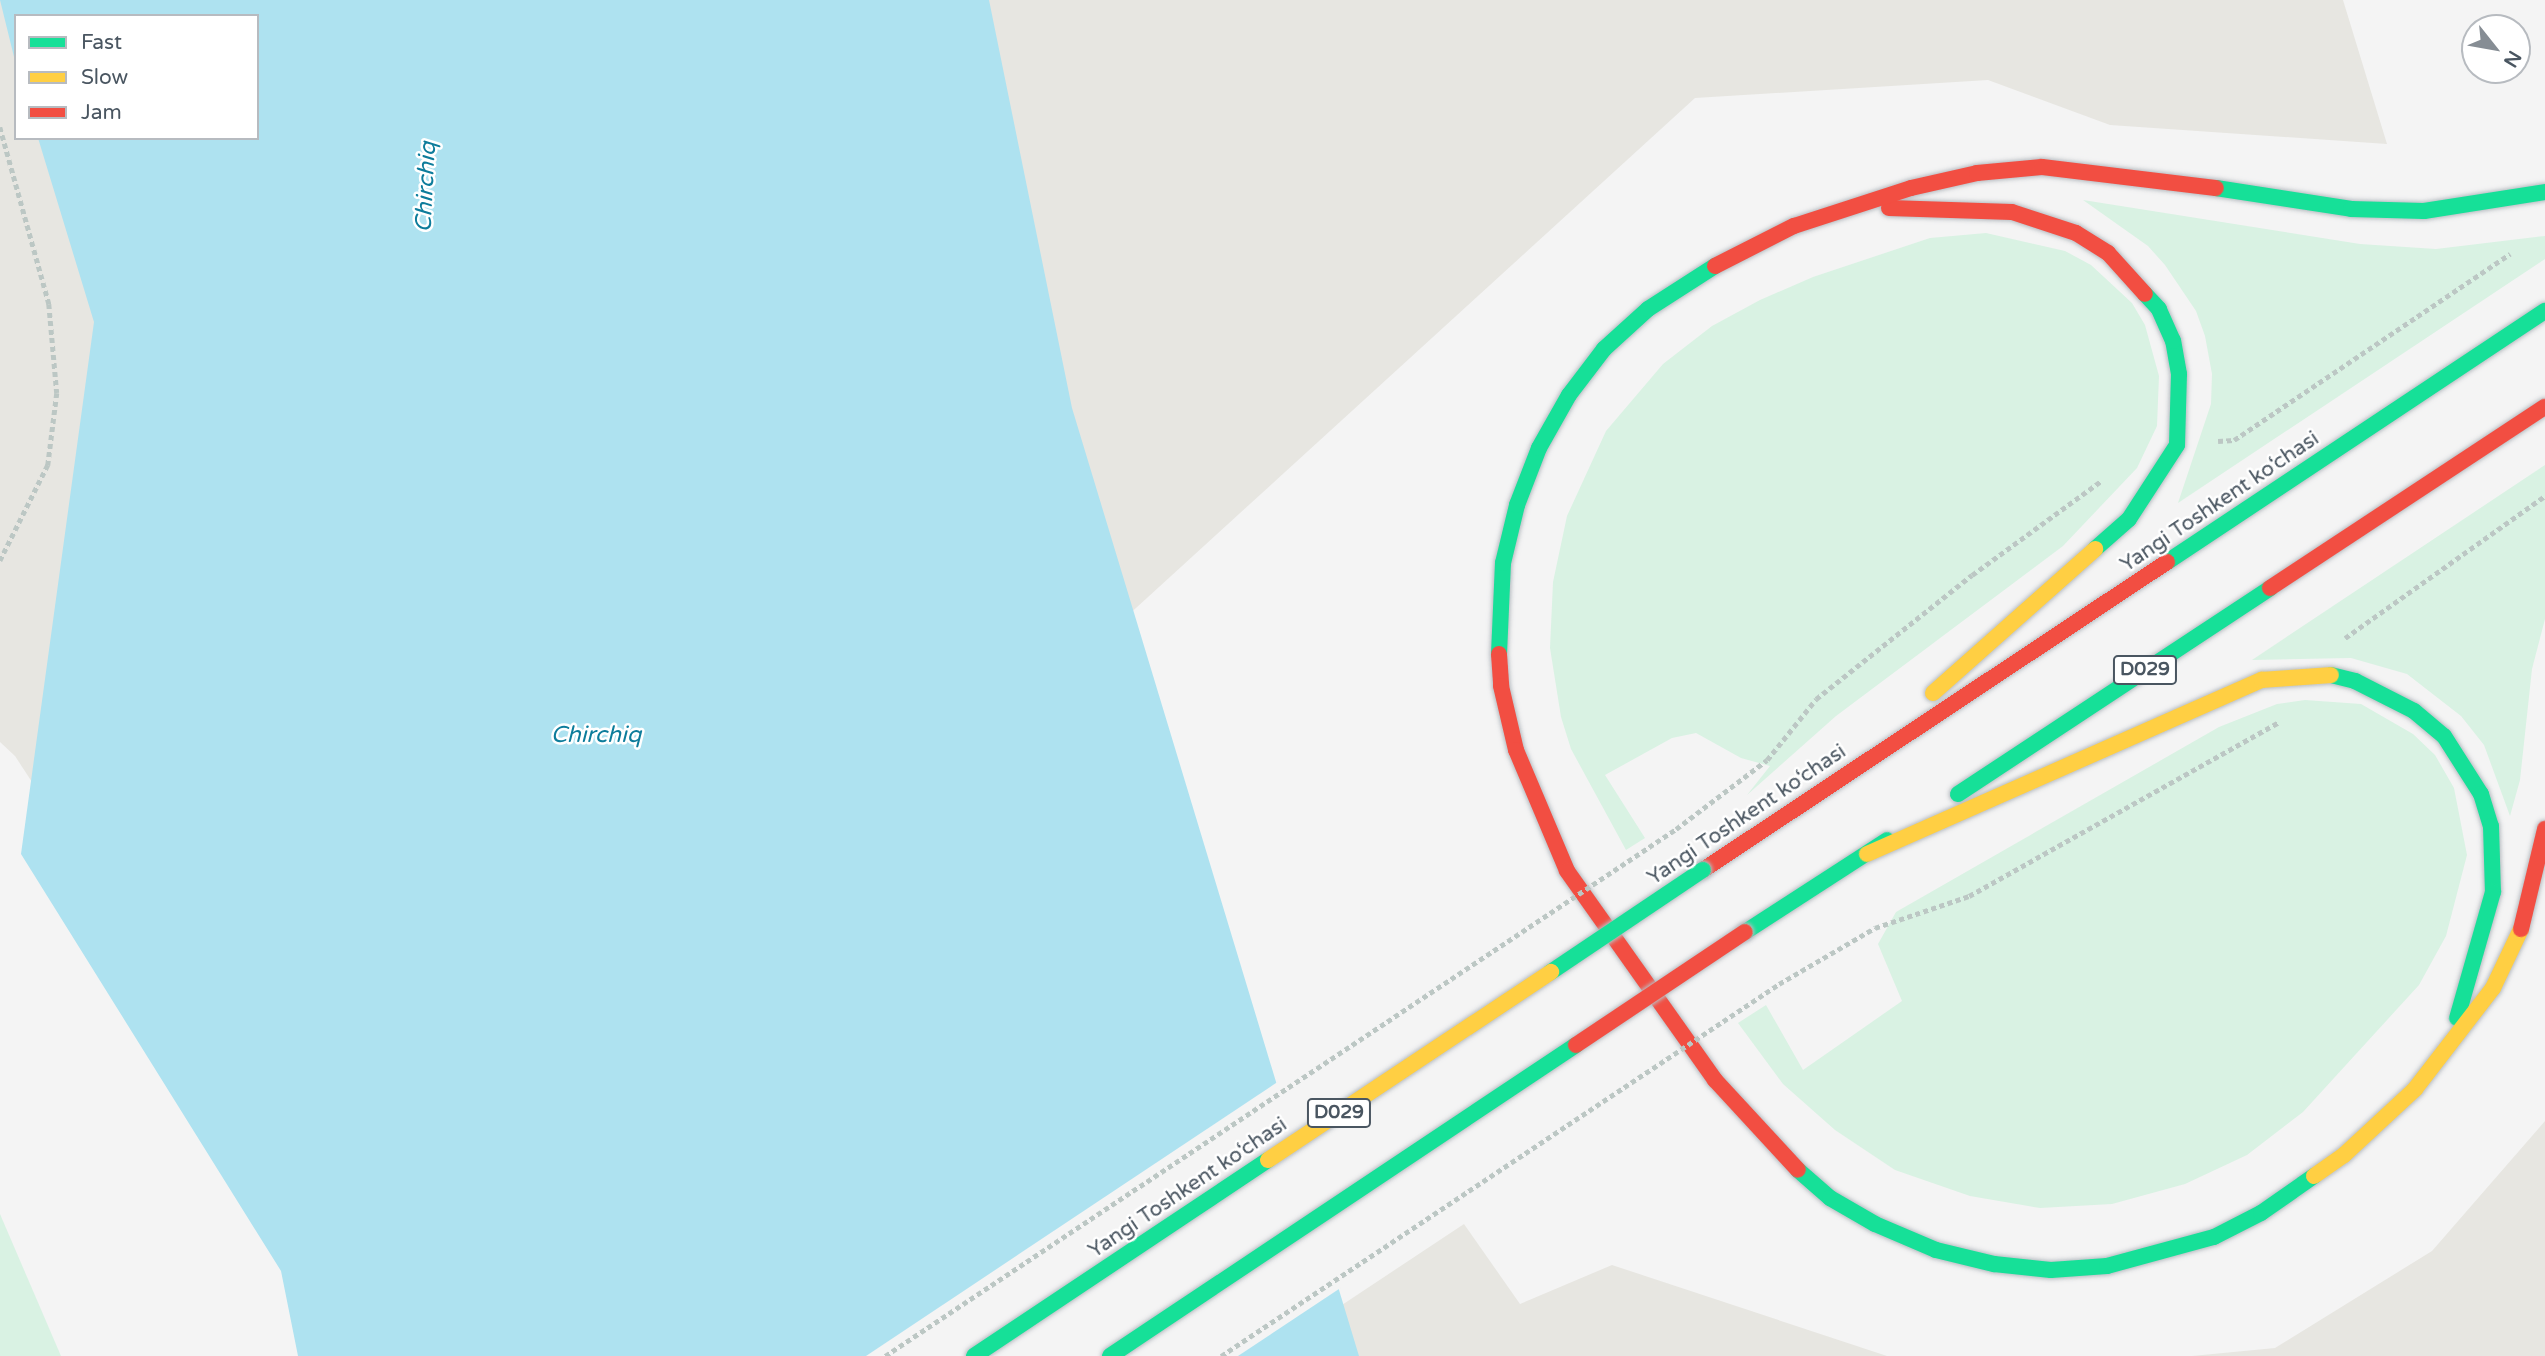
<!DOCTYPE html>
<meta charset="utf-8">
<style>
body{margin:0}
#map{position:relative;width:2545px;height:1356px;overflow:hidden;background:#f4f4f4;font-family:"Varela Round",sans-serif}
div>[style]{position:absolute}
.green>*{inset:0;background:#d9f2e3}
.sand>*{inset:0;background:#e7e6e1}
.water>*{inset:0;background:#aee2f0}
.pier>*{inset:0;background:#f4f4f4}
.path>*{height:4.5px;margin-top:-2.25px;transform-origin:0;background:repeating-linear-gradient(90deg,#bcc7c4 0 5px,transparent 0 8.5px)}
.roads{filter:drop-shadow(0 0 2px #b9bec3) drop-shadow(0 0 2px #b9bec3)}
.fast>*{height:16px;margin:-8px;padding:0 8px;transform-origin:8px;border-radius:8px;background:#16e098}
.slow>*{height:16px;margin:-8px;padding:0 8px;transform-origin:8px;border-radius:8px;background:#ffcf43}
.jam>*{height:16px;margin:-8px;padding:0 8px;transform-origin:8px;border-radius:8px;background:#f24e42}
.path-bridge>*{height:4.5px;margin-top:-2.25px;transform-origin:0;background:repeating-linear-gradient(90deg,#bcc7c4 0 5px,transparent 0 8.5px)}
.bridges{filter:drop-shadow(0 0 2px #b9bec3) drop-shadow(0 0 2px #b9bec3)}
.fast-bridge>*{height:16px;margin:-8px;padding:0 8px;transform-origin:8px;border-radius:8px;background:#16e098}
.slow-bridge>*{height:16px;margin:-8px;padding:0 8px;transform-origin:8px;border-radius:8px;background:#ffcf43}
.jam-bridge>*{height:16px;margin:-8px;padding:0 8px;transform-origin:8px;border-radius:8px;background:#f24e42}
span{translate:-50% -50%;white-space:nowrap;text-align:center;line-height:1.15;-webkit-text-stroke:5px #fff;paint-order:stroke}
.shield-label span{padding:2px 5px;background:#fff;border:2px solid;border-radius:5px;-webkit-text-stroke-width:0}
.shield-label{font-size:19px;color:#4a5661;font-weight:700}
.street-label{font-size:21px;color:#4a5661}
.water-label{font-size:23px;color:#0c7c9b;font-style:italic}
.legend{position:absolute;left:14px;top:14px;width:245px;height:126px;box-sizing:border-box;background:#fff;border:2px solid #b7bbc0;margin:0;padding:9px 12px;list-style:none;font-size:21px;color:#4a5661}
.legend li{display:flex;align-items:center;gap:14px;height:35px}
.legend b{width:35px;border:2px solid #b7bbc0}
.north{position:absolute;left:2461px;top:14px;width:70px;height:70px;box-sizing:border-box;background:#fff;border:2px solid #b7bbc0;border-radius:50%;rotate:121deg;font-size:19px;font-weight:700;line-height:28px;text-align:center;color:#4a5661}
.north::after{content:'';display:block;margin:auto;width:24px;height:32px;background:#868d94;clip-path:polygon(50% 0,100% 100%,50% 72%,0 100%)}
</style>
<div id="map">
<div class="green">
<div style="clip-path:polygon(2083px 200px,2360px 244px,2436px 249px,2545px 236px,2545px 259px,2178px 503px,2211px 404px,2212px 374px,2205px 336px,2196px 311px,2165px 265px,2148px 246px)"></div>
<div style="clip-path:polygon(1986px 233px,2065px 251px,2091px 265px,2132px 303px,2145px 325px,2159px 376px,2157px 426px,2137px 468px,2063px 546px,1836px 716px,1747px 795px,1770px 766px,1741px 758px,1696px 733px,1672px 738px,1605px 775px,1645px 838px,1626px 850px,1571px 749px,1561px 717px,1550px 648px,1553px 582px,1567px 516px,1606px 431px,1663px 364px,1712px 326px,1760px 300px,1813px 277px,1930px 238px)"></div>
<div style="clip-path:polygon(2545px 465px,2545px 619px,2532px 669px,2520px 780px,2510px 816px,2484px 745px,2461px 716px,2407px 674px,2351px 658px,2252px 660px)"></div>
<div style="clip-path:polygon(2305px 700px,2361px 704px,2413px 734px,2435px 755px,2454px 788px,2467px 855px,2446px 936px,2419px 985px,2303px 1112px,2247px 1155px,2185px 1184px,2112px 1204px,2040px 1208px,1970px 1196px,1895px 1170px,1835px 1130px,1783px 1084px,1738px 1023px,1766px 1005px,1803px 1070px,1902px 1001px,1878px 944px,1896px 912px,2219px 727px,2277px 704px)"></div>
<div style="clip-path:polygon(0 1214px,61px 1356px,0 1356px)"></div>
</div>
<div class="sand">
<div style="clip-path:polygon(evenodd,0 0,2343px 0,2387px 144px,2110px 125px,1988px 80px,1695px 98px,373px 1304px,15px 756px,0 742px,0 0,16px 16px,257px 16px,257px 138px,16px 138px,16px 16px)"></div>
<div style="clip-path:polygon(2545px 1121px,2545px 1356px,2192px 1356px,2275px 1348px,2432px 1251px)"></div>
<div style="clip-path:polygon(1464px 1224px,1520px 1304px,1612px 1265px,1887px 1356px,1265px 1356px)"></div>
</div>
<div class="water">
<div style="clip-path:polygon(0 0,989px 0,1072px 408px,1359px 1356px,298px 1356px,281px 1271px,21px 854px,94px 322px,38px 138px,257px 138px,257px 16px,16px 16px,16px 65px)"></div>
</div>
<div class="pier">
<div style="clip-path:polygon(1279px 1081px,1342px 1287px,1238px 1356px,866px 1356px)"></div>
</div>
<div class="path">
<div style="left:0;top:127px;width:184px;rotate:74.5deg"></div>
<div style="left:49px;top:304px;width:89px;rotate:84.9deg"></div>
<div style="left:57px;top:393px;width:73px;rotate:97.1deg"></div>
<div style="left:48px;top:465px;width:107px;rotate:116.6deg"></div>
<div style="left:2218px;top:441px;width:16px;rotate:-4deg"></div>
<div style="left:2234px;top:440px;width:333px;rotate:-34deg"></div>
<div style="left:2345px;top:638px;width:245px;rotate:-35.4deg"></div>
<div style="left:1676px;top:829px;width:114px;rotate:-37.2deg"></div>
<div style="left:1767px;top:760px;width:78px;rotate:-51.2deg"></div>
<div style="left:1816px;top:699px;width:199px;rotate:-38.5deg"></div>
<div style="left:1972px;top:575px;width:160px;rotate:-36.1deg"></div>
<div style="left:1779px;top:984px;width:111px;rotate:-30.3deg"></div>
<div style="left:1875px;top:928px;width:99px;rotate:-18.8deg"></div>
<div style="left:1969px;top:896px;width:355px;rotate:-29.3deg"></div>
</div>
<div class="roads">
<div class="fast">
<div style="left:2216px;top:188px;width:137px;rotate:8.8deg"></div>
<div style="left:2351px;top:209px;width:73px;rotate:1.6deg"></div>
<div style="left:2424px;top:211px;width:122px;rotate:-8.9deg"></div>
<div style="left:2095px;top:549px;width:45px;rotate:-41.4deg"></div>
<div style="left:2129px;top:519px;width:88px;rotate:-57deg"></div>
<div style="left:2177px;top:445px;width:71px;rotate:-88.4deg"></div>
<div style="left:2179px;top:374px;width:34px;rotate:-100deg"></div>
<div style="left:2173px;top:341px;width:35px;rotate:-114deg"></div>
<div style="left:2159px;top:309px;width:21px;rotate:-133deg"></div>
<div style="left:2167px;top:562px;width:454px;rotate:-33.6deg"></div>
<div style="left:1499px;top:654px;width:91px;rotate:-87.5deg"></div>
<div style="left:1503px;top:563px;width:60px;rotate:-76.4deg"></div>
<div style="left:1517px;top:505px;width:61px;rotate:-68.9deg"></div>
<div style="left:1539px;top:448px;width:61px;rotate:-60.5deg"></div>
<div style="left:1569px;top:395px;width:58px;rotate:-52.7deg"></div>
<div style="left:1604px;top:349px;width:59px;rotate:-42.3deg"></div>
<div style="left:1648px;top:309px;width:80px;rotate:-32.7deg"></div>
<div style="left:2331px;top:675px;width:25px;rotate:14deg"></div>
<div style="left:2355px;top:681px;width:66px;rotate:27deg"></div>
<div style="left:2414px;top:711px;width:39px;rotate:40deg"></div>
<div style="left:2444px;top:736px;width:69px;rotate:57.5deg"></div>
<div style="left:2481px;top:794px;width:34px;rotate:73deg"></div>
<div style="left:2491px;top:826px;width:66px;rotate:88.3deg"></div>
<div style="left:2493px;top:892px;width:131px;rotate:105.9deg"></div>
<div style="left:1958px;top:794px;width:374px;rotate:-33.4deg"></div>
<div style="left:1745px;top:932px;width:169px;rotate:-32.9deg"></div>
<div style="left:1798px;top:1170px;width:43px;rotate:41.2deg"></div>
<div style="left:1830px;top:1198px;width:52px;rotate:30deg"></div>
<div style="left:1875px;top:1224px;width:66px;rotate:23.1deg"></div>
<div style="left:1936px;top:1250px;width:60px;rotate:13.6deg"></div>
<div style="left:1994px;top:1264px;width:57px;rotate:6deg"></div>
<div style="left:2051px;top:1270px;width:56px;rotate:-4.1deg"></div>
<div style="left:2107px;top:1266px;width:111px;rotate:-15.2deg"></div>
<div style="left:2214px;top:1237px;width:53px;rotate:-27.1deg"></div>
<div style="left:2261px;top:1213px;width:65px;rotate:-34.9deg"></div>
</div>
<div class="slow">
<div style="left:1933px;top:693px;width:217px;rotate:-41.6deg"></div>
<div style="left:1867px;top:854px;width:432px;rotate:-23.8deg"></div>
<div style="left:2262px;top:680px;width:69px;rotate:-4.1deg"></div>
<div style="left:2314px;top:1176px;width:37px;rotate:-35deg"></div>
<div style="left:2344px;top:1155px;width:97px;rotate:-42.9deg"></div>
<div style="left:2415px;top:1089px;width:128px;rotate:-52.3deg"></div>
<div style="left:2493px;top:988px;width:65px;rotate:-64.6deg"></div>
</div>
<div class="jam">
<div style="left:1889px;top:208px;width:123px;rotate:1.9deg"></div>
<div style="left:2012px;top:212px;width:67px;rotate:18.2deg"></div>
<div style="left:2076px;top:233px;width:38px;rotate:32deg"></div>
<div style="left:2108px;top:253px;width:55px;rotate:47.9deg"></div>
<div style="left:1715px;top:266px;width:89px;rotate:-26.9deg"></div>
<div style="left:1794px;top:226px;width:123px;rotate:-18deg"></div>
<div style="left:1911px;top:188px;width:68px;rotate:-12.8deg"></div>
<div style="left:1977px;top:173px;width:65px;rotate:-5.3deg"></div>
<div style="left:2042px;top:167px;width:175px;rotate:6.9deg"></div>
<div style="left:2270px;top:588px;width:329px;rotate:-33.4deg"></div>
<div style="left:1499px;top:654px;width:32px;rotate:86deg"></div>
<div style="left:1501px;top:686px;width:66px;rotate:76.8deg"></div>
<div style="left:1516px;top:750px;width:131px;rotate:67.1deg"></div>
<div style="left:1567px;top:871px;width:256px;rotate:54.7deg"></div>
<div style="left:1715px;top:1080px;width:122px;rotate:47.3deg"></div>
<div style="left:1703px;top:870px;width:557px;rotate:-33.58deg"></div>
<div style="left:2521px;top:929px;width:103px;rotate:-76.5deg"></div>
</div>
</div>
<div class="path-bridge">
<div style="left:885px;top:1356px;width:950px;rotate:-33.67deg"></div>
<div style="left:1221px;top:1356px;width:671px;rotate:-33.69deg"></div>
</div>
<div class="bridges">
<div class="fast-bridge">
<div style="left:1551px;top:972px;width:183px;rotate:-33.9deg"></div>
<div style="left:974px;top:1356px;width:353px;rotate:-33.7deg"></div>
<div style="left:1110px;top:1356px;width:560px;rotate:-33.72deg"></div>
</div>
<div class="slow-bridge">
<div style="left:1268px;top:1160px;width:340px;rotate:-33.6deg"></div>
</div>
<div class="jam-bridge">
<div style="left:1576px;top:1045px;width:203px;rotate:-33.8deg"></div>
</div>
</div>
<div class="shield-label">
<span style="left:2145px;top:670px">D029</span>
<span style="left:1339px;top:1113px">D029</span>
</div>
<div class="street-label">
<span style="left:2220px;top:502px;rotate:-34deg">Yangi Toshkent ko‘chasi</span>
<span style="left:1747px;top:815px;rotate:-34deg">Yangi Toshkent ko‘chasi</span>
<span style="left:1188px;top:1188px;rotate:-34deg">Yangi Toshkent ko‘chasi</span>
</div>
<div class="water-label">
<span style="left:426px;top:187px;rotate:-87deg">Chirchiq</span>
<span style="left:596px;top:735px">Chirchiq</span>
</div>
<ul class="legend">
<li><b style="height:9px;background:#16e098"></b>Fast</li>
<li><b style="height:9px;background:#ffcf43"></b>Slow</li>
<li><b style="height:9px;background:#f24e42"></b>Jam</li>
</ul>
<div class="north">N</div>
</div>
